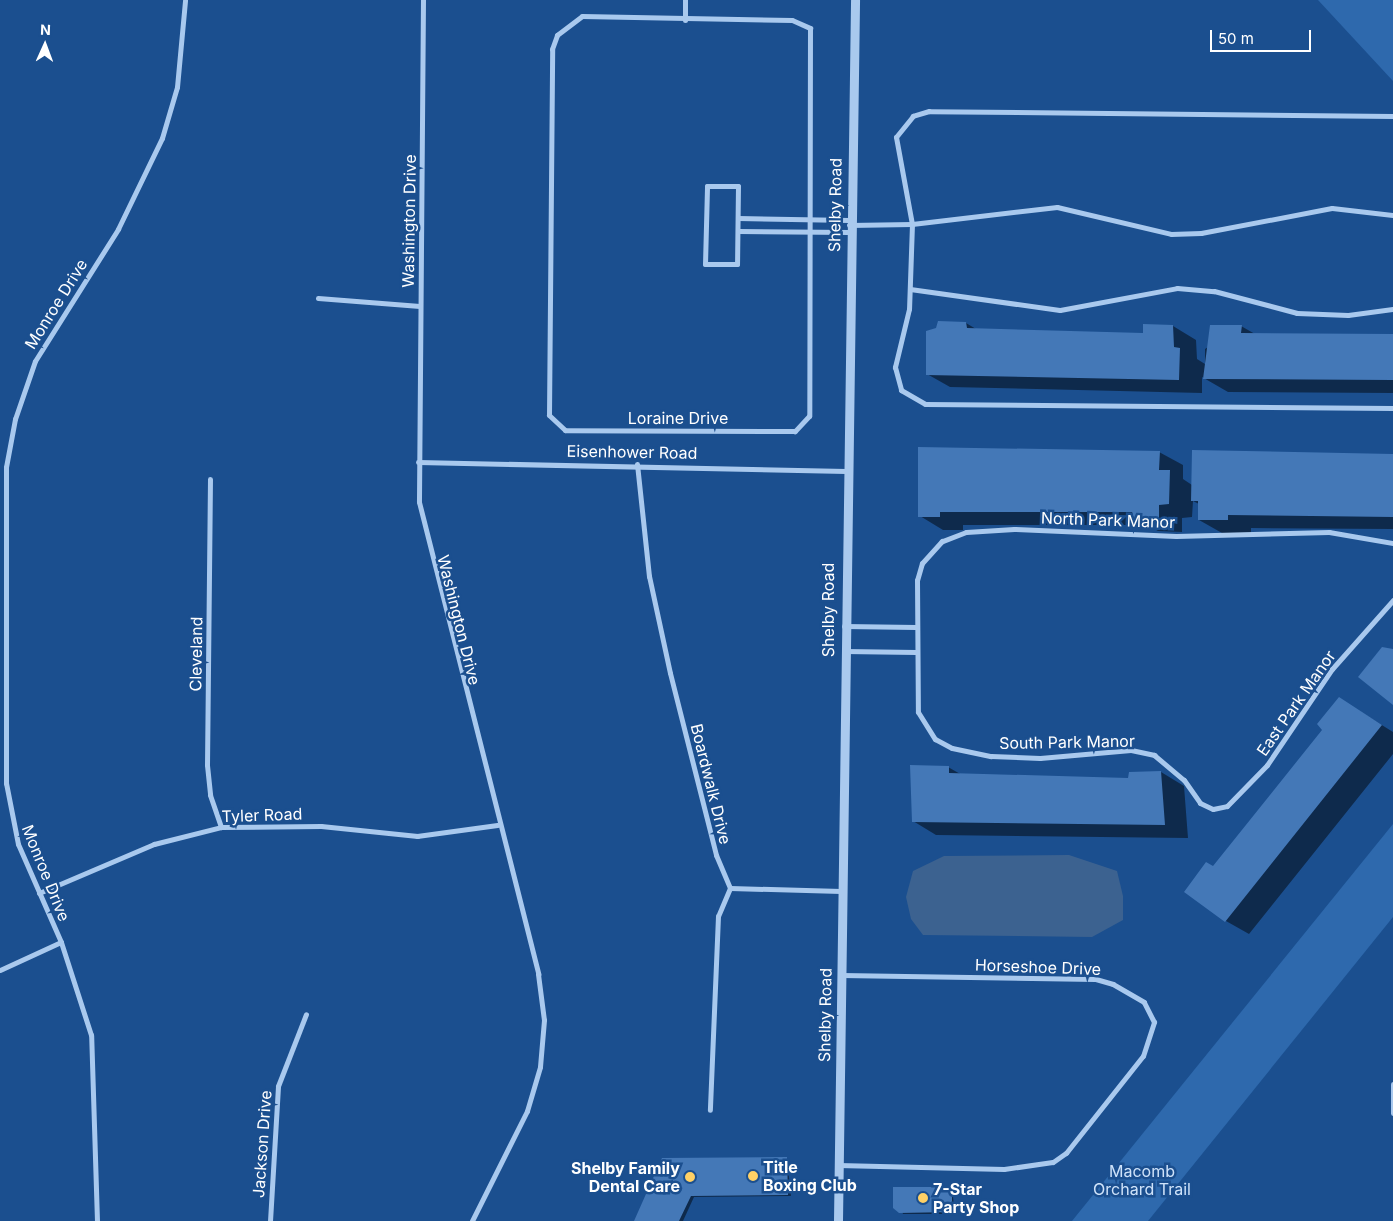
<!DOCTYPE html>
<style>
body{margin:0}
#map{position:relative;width:1393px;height:1221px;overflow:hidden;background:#1b4f8f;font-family:Inter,sans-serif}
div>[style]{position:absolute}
.green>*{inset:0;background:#2e69ad}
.water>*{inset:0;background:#3c6290}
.shadow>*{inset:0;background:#0007}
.building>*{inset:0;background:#4478b7}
.minor>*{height:5px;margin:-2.5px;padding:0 2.5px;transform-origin:2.5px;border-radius:2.5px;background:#a9c9ee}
.tertiary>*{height:9px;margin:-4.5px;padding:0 4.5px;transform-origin:4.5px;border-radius:4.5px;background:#a9c9ee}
.dots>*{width:14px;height:14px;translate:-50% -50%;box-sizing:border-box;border:2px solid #1b4f8f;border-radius:50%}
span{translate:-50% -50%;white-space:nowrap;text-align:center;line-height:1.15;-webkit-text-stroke:5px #1b4f8f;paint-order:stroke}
.street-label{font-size:16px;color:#fff}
.poi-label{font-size:16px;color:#fff;font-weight:700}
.left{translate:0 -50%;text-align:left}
.right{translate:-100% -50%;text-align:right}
.park-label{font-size:16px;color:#cfe3fa}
.north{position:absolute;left:20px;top:20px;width:50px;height:50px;-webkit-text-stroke:4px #1b4f8f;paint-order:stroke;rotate:2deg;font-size:14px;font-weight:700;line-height:20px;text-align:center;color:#fff}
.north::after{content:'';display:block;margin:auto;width:18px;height:22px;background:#fff;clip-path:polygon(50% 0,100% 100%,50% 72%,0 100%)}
.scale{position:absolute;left:1210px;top:30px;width:101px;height:22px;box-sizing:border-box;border:2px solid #fff;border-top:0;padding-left:6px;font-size:15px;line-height:18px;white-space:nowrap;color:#fff;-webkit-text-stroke:4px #1b4f8f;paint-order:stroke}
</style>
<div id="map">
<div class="green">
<div style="clip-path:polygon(1318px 0,1393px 0,1393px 81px)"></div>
<div style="clip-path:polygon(1393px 824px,1393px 917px,1148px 1221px,1072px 1221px)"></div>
</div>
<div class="water">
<div style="clip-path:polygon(1069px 855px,1117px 871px,1123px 896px,1123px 920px,1092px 937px,923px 935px,911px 919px,906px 897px,913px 871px,944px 856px)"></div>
</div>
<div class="shadow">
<div style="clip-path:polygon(966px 323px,976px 329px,1144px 334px,1173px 326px,1196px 340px,1197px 359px,1205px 364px,1205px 349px,1241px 326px,1255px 334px,1393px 335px,1393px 393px,1228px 392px,1202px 377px,1202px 393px,950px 387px,927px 374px)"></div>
<div style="clip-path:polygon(1159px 452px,1183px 465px,1183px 479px,1192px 485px,1393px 455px,1393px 529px,1251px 528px,1251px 533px,1222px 533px,1199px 520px,1199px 504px,1193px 501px,1192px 517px,1182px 518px,1182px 532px,1158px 531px,1147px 525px,963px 525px,963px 530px,943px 530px,920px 516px)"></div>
<div style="clip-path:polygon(1340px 699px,1393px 732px,1393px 754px,1249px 934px,1226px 921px,1213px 868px,1323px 730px)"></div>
<div style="clip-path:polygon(948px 767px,962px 775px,1129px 779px,1161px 772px,1184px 786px,1188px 838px,936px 835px,913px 821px)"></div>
<div style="clip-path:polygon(787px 1158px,791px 1196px,694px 1197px,683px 1221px,635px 1221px,663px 1160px)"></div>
<div style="clip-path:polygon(894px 1188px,952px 1188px,955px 1214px,903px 1214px)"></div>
</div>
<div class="building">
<div style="clip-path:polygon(938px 321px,966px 322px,967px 328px,1143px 333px,1143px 324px,1173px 325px,1174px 347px,1180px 348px,1179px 380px,926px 375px,926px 331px,936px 328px)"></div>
<div style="clip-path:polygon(1210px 325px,1242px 325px,1241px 333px,1393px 334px,1393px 380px,1203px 379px)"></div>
<div style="clip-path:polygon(918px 447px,1160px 451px,1159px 470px,1170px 470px,1169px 504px,1159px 505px,1159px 519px,1134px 519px,1132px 512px,940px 512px,940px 517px,918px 517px)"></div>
<div style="clip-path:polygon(1192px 450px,1393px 454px,1393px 517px,1228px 515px,1228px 520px,1198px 520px,1198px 501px,1191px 501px)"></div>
<div style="clip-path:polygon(1382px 647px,1393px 649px,1393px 705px,1358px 677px)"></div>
<div style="clip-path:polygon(1339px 697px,1382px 725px,1225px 922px,1184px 892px,1206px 862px,1213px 866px,1322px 730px,1317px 724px)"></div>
<div style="clip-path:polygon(910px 765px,949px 766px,949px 773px,1128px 778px,1129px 772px,1161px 771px,1165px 825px,912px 822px)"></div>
<div style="clip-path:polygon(787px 1157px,788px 1195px,691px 1196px,679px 1221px,634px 1221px,662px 1158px)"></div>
<div style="clip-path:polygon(893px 1187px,952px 1187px,952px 1212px,899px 1213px,893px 1208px)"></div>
</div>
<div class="minor">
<div style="left:423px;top:0;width:502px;rotate:90.46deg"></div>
<div style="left:419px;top:502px;width:487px;rotate:75.8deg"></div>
<div style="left:538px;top:974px;width:46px;rotate:82.6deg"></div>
<div style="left:544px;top:1020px;width:47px;rotate:94.9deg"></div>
<div style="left:540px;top:1067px;width:46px;rotate:106.5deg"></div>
<div style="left:527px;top:1111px;width:123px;rotate:116.6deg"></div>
<div style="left:582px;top:16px;width:210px;rotate:1.1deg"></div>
<div style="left:792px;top:20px;width:20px;rotate:24deg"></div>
<div style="left:810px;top:28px;width:388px;rotate:90.1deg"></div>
<div style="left:809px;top:416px;width:21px;rotate:133deg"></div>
<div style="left:795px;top:431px;width:230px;rotate:-179.8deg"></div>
<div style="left:565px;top:430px;width:22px;rotate:-137deg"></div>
<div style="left:549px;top:415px;width:366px;rotate:-89.5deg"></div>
<div style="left:552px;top:49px;width:15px;rotate:-70deg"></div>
<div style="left:557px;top:35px;width:31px;rotate:-37deg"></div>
<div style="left:685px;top:20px;width:20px;rotate:-90deg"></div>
<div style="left:1393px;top:116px;width:464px;rotate:-179.4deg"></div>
<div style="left:929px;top:111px;width:17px;rotate:163deg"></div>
<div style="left:913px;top:116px;width:27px;rotate:129deg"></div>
<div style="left:896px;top:137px;width:88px;rotate:79.6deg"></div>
<div style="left:912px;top:224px;width:85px;rotate:92deg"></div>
<div style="left:909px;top:309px;width:60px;rotate:103.6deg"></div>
<div style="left:895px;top:367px;width:24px;rotate:75deg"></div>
<div style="left:901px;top:390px;width:28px;rotate:30deg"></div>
<div style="left:925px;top:404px;width:468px;rotate:0.5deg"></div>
<div style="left:707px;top:186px;width:31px"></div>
<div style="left:738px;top:186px;width:78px;rotate:90.7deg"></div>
<div style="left:737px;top:264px;width:32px;rotate:180deg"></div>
<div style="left:705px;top:264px;width:78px;rotate:-88.5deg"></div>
<div style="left:738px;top:218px;width:111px;rotate:1deg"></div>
<div style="left:849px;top:225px;width:63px;rotate:-0.9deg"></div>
<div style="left:912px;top:224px;width:146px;rotate:-6.7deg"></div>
<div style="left:1057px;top:207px;width:117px;rotate:13.3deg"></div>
<div style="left:1171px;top:234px;width:30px;rotate:-2deg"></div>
<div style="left:1201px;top:233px;width:133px;rotate:-10.8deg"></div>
<div style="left:1332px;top:208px;width:61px;rotate:6.5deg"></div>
<div style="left:738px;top:231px;width:111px;rotate:0.5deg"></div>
<div style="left:910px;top:289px;width:151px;rotate:8deg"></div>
<div style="left:1060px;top:310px;width:119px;rotate:-10.6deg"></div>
<div style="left:1177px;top:288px;width:37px;rotate:5deg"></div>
<div style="left:1214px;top:291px;width:86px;rotate:14.8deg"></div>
<div style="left:1297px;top:313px;width:51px;rotate:2.2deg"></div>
<div style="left:1348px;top:315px;width:45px;rotate:-7.6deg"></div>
<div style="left:318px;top:298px;width:102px;rotate:4.5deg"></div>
<div style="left:418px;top:462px;width:428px;rotate:1.2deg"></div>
<div style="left:637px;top:464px;width:113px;rotate:83.9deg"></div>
<div style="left:649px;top:576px;width:99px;rotate:77.8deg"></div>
<div style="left:670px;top:673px;width:188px;rotate:75.8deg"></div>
<div style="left:716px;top:855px;width:36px;rotate:67deg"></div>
<div style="left:730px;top:888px;width:30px;rotate:113deg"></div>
<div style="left:718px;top:916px;width:194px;rotate:92.4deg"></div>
<div style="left:210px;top:479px;width:286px;rotate:90.6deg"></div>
<div style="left:207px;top:765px;width:30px;rotate:84deg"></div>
<div style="left:210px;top:795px;width:34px;rotate:71deg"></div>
<div style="left:1393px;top:543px;width:65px;rotate:-170.2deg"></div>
<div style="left:1329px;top:532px;width:153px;rotate:178.5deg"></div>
<div style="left:1176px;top:536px;width:162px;rotate:-177.5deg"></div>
<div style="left:1014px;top:529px;width:48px;rotate:176.4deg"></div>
<div style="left:966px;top:532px;width:26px;rotate:159deg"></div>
<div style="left:942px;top:541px;width:30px;rotate:132deg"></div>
<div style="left:922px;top:563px;width:18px;rotate:106deg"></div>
<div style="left:917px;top:580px;width:132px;rotate:89.6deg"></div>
<div style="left:918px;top:712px;width:32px;rotate:58deg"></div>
<div style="left:935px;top:739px;width:19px;rotate:28deg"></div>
<div style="left:952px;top:748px;width:40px;rotate:12deg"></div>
<div style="left:991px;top:756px;width:49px;rotate:2.3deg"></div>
<div style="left:1040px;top:758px;width:91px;rotate:-5deg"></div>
<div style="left:1131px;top:750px;width:24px;rotate:12deg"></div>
<div style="left:1154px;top:755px;width:39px;rotate:40deg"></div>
<div style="left:1184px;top:780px;width:28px;rotate:55deg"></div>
<div style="left:1200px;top:803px;width:14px;rotate:25deg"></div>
<div style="left:1213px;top:809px;width:14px;rotate:-12deg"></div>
<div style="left:1227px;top:806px;width:57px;rotate:-45.7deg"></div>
<div style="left:1267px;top:765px;width:116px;rotate:-55.9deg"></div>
<div style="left:1332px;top:669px;width:92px;rotate:-48.5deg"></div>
<div style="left:844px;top:626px;width:72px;rotate:0.8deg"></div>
<div style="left:844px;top:651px;width:72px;rotate:0.8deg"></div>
<div style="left:730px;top:888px;width:111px;rotate:1.5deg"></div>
<div style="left:39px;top:893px;width:125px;rotate:-23.1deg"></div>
<div style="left:154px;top:844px;width:69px;rotate:-14.2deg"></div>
<div style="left:221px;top:827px;width:100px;rotate:-0.6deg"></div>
<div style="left:321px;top:826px;width:97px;rotate:5.9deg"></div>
<div style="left:417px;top:836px;width:81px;rotate:-7.8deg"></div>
<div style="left:0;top:970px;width:67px;rotate:-24.7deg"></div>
<div style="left:1393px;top:1084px;width:29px;rotate:90deg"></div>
<div style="left:838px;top:1165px;width:166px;rotate:1.4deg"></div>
<div style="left:1004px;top:1169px;width:49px;rotate:-8.1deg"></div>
<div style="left:1053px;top:1162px;width:16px;rotate:-35deg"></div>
<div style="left:1066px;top:1153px;width:124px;rotate:-51.6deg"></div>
<div style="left:1143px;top:1056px;width:36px;rotate:-72deg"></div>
<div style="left:1154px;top:1022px;width:22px;rotate:-117deg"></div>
<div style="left:1144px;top:1002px;width:36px;rotate:-150deg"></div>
<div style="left:1113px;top:984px;width:19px;rotate:-164deg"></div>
<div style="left:1095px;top:979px;width:254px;rotate:-179.1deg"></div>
<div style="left:97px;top:1221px;width:186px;rotate:-91.8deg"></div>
<div style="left:91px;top:1035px;width:98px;rotate:-107.9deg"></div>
<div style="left:61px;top:942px;width:107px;rotate:-113.7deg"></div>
<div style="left:18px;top:844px;width:62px;rotate:-101.1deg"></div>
<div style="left:6px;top:783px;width:316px;rotate:-90deg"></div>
<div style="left:6px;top:467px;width:49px;rotate:-79.4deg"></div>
<div style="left:15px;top:419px;width:61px;rotate:-71deg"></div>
<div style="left:35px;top:361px;width:156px;rotate:-57.8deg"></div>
<div style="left:118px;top:229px;width:101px;rotate:-64.2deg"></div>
<div style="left:162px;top:138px;width:53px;rotate:-73.6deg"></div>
<div style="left:177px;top:87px;width:87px;rotate:-84.7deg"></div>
<div style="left:270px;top:1221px;width:135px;rotate:-86.6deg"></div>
<div style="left:278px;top:1086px;width:77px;rotate:-68.7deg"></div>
</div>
<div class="tertiary">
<div style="left:838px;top:1221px;width:1221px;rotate:-89.2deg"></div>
</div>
<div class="dots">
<div style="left:753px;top:1176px;background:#ffd166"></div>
<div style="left:690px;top:1177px;background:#ffd166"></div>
<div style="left:923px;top:1198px;background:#ffd166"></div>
</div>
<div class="street-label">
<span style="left:835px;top:205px;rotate:-89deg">Shelby Road</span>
<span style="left:409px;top:221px;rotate:-89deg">Washington Drive</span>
<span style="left:56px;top:304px;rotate:-58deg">Monroe Drive</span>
<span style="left:678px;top:418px">Loraine Drive</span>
<span style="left:632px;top:452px;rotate:1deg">Eisenhower Road</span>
<span style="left:1108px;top:520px;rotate:2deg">North Park Manor</span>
<span style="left:828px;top:610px;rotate:-90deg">Shelby Road</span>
<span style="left:459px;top:620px;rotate:76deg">Washington Drive</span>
<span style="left:196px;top:654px;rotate:-89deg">Cleveland</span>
<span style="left:1296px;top:703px;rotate:-55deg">East Park Manor</span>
<span style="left:1067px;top:742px;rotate:-1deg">South Park Manor</span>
<span style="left:711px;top:784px;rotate:76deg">Boardwalk Drive</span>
<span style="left:262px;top:815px;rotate:-2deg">Tyler Road</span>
<span style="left:46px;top:873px;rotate:68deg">Monroe Drive</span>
<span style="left:1038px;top:967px;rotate:2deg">Horseshoe Drive</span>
<span style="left:825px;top:1015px;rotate:-89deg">Shelby Road</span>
<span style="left:262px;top:1144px;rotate:-86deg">Jackson Drive</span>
</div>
<div class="poi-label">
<span class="left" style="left:763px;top:1176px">Title<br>Boxing Club</span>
<span class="right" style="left:680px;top:1177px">Shelby Family<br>Dental Care</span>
<span class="left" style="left:933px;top:1198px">7-Star<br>Party Shop</span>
</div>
<div class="park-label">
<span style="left:1142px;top:1180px">Macomb<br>Orchard Trail</span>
</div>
<div class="north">N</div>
<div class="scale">50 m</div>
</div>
